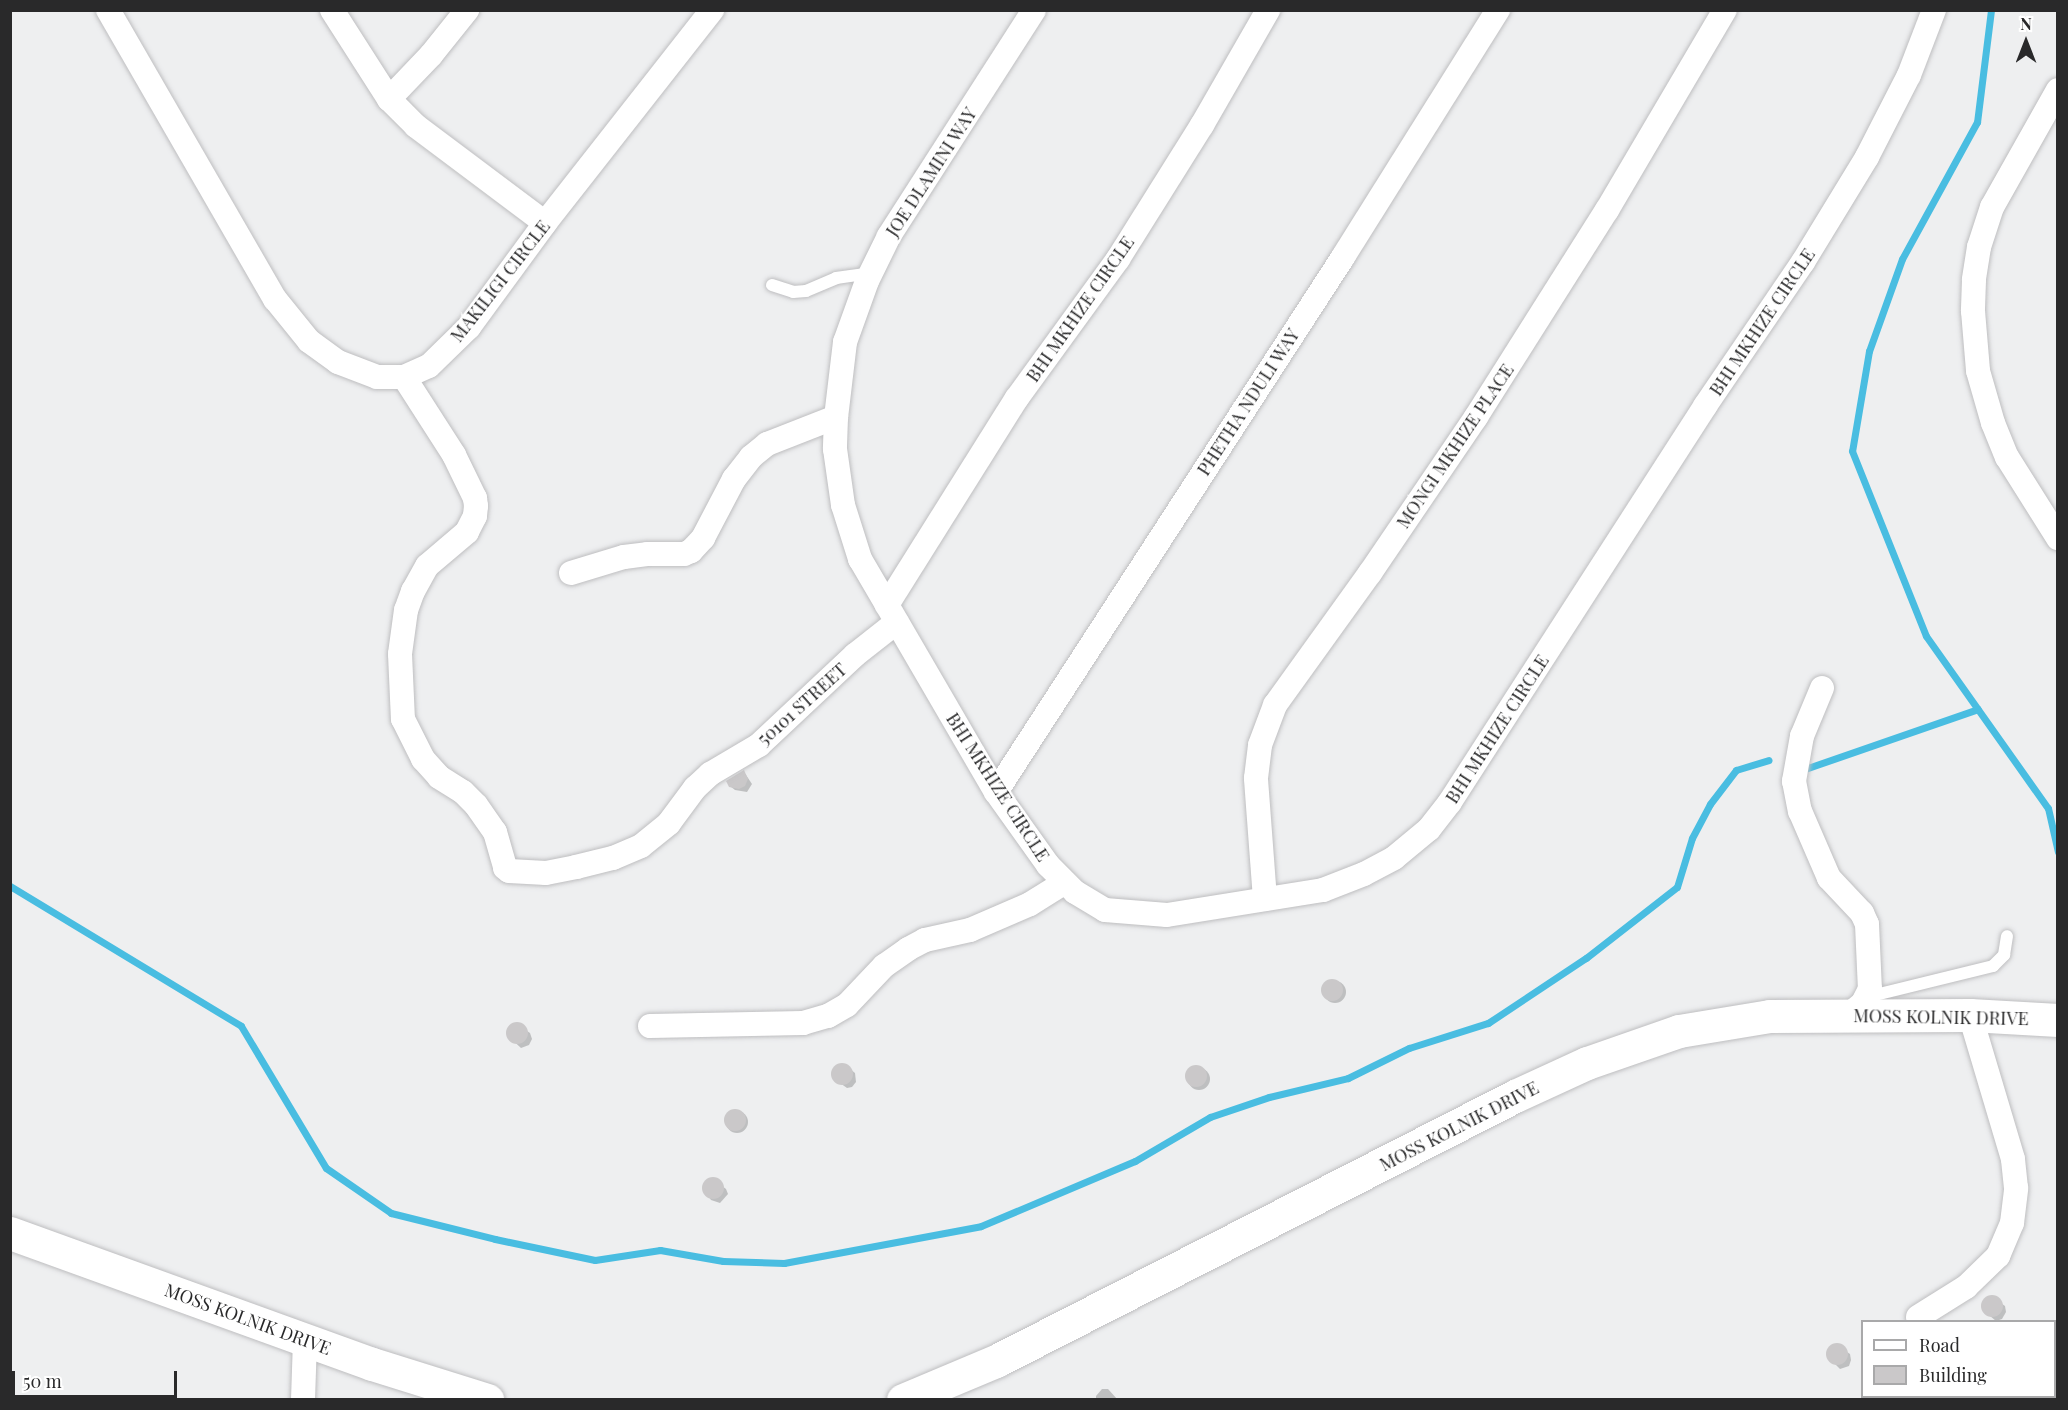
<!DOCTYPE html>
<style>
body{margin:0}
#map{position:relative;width:2068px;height:1410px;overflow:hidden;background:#eeeff0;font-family:"Playfair Display",serif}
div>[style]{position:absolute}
.shadow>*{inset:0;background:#0003}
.round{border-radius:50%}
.stream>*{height:7px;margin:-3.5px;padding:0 3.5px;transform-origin:3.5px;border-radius:3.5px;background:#49bde1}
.building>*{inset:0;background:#cac8c9}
.roads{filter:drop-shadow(0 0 2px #bebec0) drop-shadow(0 0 2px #bebec0)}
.service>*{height:12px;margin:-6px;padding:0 6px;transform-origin:6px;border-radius:6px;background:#fff}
.minor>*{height:24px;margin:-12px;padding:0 12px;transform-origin:12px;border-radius:12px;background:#fff}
.secondary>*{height:33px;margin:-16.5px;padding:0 16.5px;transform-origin:16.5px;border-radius:16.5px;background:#fff}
span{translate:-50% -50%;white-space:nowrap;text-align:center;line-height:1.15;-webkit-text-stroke:4.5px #fff;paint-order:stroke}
.street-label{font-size:18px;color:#29292a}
.frame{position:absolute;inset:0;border:12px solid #29292a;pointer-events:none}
.legend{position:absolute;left:1861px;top:1320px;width:195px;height:78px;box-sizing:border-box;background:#fff;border:2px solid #a9a9aa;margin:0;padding:8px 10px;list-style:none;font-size:18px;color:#29292a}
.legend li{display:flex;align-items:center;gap:12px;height:30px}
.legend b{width:30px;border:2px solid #a9a9aa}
.north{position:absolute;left:1996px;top:12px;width:60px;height:60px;-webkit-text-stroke:4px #fff;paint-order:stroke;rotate:0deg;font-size:16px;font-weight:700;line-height:24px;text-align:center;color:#29292a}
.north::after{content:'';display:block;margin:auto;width:21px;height:27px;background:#29292a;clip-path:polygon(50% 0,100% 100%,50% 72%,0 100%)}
.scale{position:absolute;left:12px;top:1371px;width:165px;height:27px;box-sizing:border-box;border:3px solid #29292a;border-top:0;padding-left:8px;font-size:18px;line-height:21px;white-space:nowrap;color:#29292a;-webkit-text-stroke:4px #fff;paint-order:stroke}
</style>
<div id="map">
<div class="shadow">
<div style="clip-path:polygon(744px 772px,752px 784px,747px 792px,735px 790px,730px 786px)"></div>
<div class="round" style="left:1324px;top:981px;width:22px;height:22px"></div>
<div style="clip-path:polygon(517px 1024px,530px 1033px,532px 1039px,529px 1045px,521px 1048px,507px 1035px,511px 1026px)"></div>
<div style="clip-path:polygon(839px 1065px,845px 1065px,855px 1073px,856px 1082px,852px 1087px,847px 1088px,833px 1078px,832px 1072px)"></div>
<div class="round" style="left:1188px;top:1068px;width:22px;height:22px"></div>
<div class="round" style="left:726px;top:1111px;width:22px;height:22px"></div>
<div style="clip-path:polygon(713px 1179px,726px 1189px,728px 1194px,720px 1203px,711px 1200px,704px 1190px,707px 1181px)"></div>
<div style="clip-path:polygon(1991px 1296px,2005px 1306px,2006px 1312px,2002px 1319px,1996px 1321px,1983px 1310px,1982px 1304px)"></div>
<div style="clip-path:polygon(1837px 1345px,1850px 1354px,1851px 1360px,1849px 1366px,1840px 1369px,1827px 1356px,1831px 1347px)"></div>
<div style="clip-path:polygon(1102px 1389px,1108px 1389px,1118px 1400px,1096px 1400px,1096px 1396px)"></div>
</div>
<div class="stream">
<div style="left:1991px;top:10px;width:113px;rotate:97.1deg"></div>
<div style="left:1977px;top:122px;width:156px;rotate:118.7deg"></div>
<div style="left:1902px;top:259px;width:98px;rotate:109.7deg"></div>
<div style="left:1869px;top:351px;width:101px;rotate:99.6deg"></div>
<div style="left:1852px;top:451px;width:199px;rotate:68.2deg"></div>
<div style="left:1926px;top:636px;width:211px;rotate:54.7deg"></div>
<div style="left:2048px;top:808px;width:45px;rotate:77.2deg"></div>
<div style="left:1802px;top:770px;width:186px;rotate:-19.1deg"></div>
<div style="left:10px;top:886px;width:270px;rotate:31.2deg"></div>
<div style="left:241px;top:1026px;width:165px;rotate:59.1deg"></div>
<div style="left:326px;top:1168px;width:79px;rotate:34.7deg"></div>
<div style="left:391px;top:1213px;width:107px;rotate:14deg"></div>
<div style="left:495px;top:1239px;width:102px;rotate:11.9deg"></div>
<div style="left:595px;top:1260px;width:66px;rotate:-8.7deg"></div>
<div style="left:660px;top:1250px;width:64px;rotate:9.9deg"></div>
<div style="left:723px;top:1261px;width:61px;rotate:1.9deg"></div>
<div style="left:784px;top:1263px;width:200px;rotate:-10.6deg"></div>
<div style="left:981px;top:1226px;width:167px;rotate:-22.9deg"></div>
<div style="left:1135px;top:1161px;width:87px;rotate:-30.4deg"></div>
<div style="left:1210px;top:1117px;width:62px;rotate:-18.7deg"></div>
<div style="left:1269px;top:1097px;width:81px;rotate:-13.5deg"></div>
<div style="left:1348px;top:1078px;width:68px;rotate:-26.2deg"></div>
<div style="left:1409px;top:1048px;width:83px;rotate:-17.6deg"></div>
<div style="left:1488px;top:1023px;width:118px;rotate:-33.6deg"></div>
<div style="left:1586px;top:958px;width:115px;rotate:-38deg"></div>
<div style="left:1677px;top:887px;width:51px;rotate:-73deg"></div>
<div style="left:1692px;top:838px;width:38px;rotate:-62deg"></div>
<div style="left:1710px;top:804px;width:43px;rotate:-52.6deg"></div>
<div style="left:1736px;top:770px;width:34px;rotate:-17deg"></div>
</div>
<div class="building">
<div style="clip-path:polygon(744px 770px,748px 779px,745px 786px,739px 789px,729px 787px,726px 781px)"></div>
<div class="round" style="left:1321px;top:979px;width:22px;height:22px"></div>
<div class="round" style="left:506px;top:1022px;width:22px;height:22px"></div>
<div class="round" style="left:831px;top:1063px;width:22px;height:22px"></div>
<div class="round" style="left:1185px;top:1065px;width:22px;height:22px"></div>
<div class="round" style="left:724px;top:1109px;width:22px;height:22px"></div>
<div class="round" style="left:702px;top:1177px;width:22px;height:22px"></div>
<div class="round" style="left:1981px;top:1295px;width:22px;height:22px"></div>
<div class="round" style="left:1826px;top:1343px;width:22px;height:22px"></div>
</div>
<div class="roads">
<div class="service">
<div style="left:772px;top:285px;width:22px;rotate:18deg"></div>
<div style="left:793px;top:292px;width:13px;rotate:-4deg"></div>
<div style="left:806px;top:291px;width:33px;rotate:-23deg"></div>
<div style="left:836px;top:278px;width:35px;rotate:-8deg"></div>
<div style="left:1867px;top:997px;width:130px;rotate:-13.8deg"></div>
<div style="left:1993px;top:966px;width:16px;rotate:-45deg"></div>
<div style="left:2004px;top:955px;width:19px;rotate:-81deg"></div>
</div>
<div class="minor">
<div style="left:108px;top:10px;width:334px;rotate:60deg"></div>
<div style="left:275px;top:299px;width:54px;rotate:51deg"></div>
<div style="left:309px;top:341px;width:36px;rotate:36deg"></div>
<div style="left:338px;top:362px;width:42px;rotate:21deg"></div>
<div style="left:377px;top:377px;width:27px"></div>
<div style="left:404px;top:377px;width:27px;rotate:-24deg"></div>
<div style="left:429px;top:366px;width:56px;rotate:-44.3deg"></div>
<div style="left:469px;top:327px;width:129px;rotate:-53.8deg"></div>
<div style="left:545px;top:223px;width:271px;rotate:-51.9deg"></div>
<div style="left:332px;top:10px;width:106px;rotate:57.4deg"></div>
<div style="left:389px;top:99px;width:38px;rotate:45deg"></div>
<div style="left:416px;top:126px;width:161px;rotate:36.9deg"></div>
<div style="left:1034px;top:10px;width:269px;rotate:122.7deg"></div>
<div style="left:889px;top:236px;width:50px;rotate:116.1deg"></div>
<div style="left:867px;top:281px;width:65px;rotate:109.8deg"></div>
<div style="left:845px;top:342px;width:76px;rotate:96.8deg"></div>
<div style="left:836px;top:417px;width:32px;rotate:92deg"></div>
<div style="left:835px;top:449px;width:57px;rotate:81.9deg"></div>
<div style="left:843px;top:505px;width:57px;rotate:72.5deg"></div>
<div style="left:860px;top:559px;width:53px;rotate:59.6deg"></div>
<div style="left:887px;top:605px;width:216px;rotate:59.8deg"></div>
<div style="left:996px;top:792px;width:90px;rotate:54.5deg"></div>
<div style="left:1048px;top:865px;width:38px;rotate:45deg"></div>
<div style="left:1075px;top:892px;width:35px;rotate:31deg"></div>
<div style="left:1105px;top:910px;width:62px;rotate:4.6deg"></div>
<div style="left:1167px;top:915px;width:158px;rotate:-9.1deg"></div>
<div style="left:1323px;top:890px;width:44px;rotate:-21.3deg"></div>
<div style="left:1364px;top:874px;width:34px;rotate:-28deg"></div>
<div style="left:1394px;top:858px;width:45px;rotate:-39.6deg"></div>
<div style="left:1429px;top:829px;width:34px;rotate:-52deg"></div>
<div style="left:1450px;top:802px;width:471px;rotate:-57.2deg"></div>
<div style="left:1705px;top:406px;width:174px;rotate:-55.8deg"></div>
<div style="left:1803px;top:262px;width:123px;rotate:-58.6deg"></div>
<div style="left:1867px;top:157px;width:92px;rotate:-62.9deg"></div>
<div style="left:1909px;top:75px;width:70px;rotate:-69deg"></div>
<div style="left:2058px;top:90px;width:134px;rotate:119.4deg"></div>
<div style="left:1992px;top:207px;width:42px;rotate:108deg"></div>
<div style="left:1979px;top:247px;width:33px;rotate:99deg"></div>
<div style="left:1974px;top:280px;width:31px;rotate:92deg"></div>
<div style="left:1973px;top:311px;width:60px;rotate:85.2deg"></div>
<div style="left:1978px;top:371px;width:54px;rotate:73.9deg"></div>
<div style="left:1993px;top:423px;width:37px;rotate:68deg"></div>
<div style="left:2007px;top:457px;width:96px;rotate:57.8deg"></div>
<div style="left:389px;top:99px;width:61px;rotate:-46.3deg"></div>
<div style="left:431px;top:55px;width:58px;rotate:-51.3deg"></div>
<div style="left:404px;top:377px;width:93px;rotate:57.3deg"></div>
<div style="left:454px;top:455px;width:48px;rotate:64deg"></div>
<div style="left:475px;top:498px;width:8px;rotate:83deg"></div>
<div style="left:476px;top:506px;width:10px;rotate:96deg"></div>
<div style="left:475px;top:516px;width:18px;rotate:117deg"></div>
<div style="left:467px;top:532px;width:52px;rotate:139.6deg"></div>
<div style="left:427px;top:566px;width:29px;rotate:119deg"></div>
<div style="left:413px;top:591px;width:20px;rotate:110deg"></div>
<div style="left:406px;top:610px;width:44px;rotate:97.8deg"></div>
<div style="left:400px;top:654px;width:65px;rotate:87.4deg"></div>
<div style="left:403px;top:719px;width:45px;rotate:63.4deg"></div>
<div style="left:423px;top:759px;width:24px;rotate:48deg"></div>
<div style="left:439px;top:777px;width:28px;rotate:32deg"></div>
<div style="left:463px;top:792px;width:18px;rotate:45deg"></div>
<div style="left:476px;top:805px;width:33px;rotate:55deg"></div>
<div style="left:495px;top:832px;width:37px;rotate:74deg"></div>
<div style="left:505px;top:868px;width:5px;rotate:37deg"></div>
<div style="left:509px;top:871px;width:37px;rotate:3deg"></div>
<div style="left:546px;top:873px;width:31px;rotate:-11deg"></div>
<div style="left:576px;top:867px;width:38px;rotate:-14deg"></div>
<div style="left:613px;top:858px;width:30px;rotate:-23deg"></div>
<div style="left:641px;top:846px;width:36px;rotate:-39deg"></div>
<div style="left:669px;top:823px;width:44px;rotate:-53.4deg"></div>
<div style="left:695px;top:788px;width:21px;rotate:-43deg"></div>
<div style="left:710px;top:774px;width:57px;rotate:-30.6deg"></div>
<div style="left:759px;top:745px;width:132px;rotate:-43.2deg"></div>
<div style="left:855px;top:655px;width:53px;rotate:-38.2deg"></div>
<div style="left:571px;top:573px;width:55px;rotate:-16.8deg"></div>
<div style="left:624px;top:557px;width:23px;rotate:-7deg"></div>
<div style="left:647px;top:554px;width:37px"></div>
<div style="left:684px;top:554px;width:8px;rotate:-23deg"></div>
<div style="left:691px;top:551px;width:18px;rotate:-47deg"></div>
<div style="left:703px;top:538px;width:67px;rotate:-62.3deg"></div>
<div style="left:734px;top:479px;width:28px;rotate:-52deg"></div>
<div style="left:751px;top:457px;width:21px;rotate:-39deg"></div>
<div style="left:767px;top:444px;width:74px;rotate:-21.4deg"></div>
<div style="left:887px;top:605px;width:244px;rotate:-57.9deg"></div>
<div style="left:1017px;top:398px;width:172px;rotate:-54deg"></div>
<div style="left:1118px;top:259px;width:158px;rotate:-57.9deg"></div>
<div style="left:1202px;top:125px;width:133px;rotate:-60.1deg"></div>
<div style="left:1822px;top:688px;width:52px;rotate:112.6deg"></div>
<div style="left:1802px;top:736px;width:46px;rotate:100.1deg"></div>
<div style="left:1794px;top:781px;width:31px;rotate:79deg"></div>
<div style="left:1800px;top:811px;width:73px;rotate:66.6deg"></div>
<div style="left:1829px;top:878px;width:48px;rotate:46.7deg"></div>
<div style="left:1862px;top:913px;width:12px;rotate:66deg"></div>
<div style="left:1867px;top:924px;width:65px;rotate:87.4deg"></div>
<div style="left:1870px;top:989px;width:16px;rotate:117deg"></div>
<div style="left:1863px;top:1003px;width:19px;rotate:141deg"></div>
<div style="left:996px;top:792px;width:638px;rotate:-57.03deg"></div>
<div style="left:1343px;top:257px;width:292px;rotate:-57.9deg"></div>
<div style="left:1265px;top:899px;width:121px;rotate:-94.3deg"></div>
<div style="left:1256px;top:778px;width:33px;rotate:-83deg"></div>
<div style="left:1260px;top:745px;width:43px;rotate:-69.4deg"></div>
<div style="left:1275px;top:705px;width:163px;rotate:-54.3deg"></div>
<div style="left:1370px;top:573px;width:189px;rotate:-55.8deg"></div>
<div style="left:1476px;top:417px;width:245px;rotate:-57.7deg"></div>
<div style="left:1607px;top:210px;width:232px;rotate:-59.5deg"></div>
<div style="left:650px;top:1026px;width:153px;rotate:-1.1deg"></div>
<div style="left:803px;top:1023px;width:26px;rotate:-16deg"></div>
<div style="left:828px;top:1016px;width:22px;rotate:-30deg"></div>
<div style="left:847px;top:1005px;width:54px;rotate:-46.5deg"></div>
<div style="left:884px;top:966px;width:29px;rotate:-35deg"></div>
<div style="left:908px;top:949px;width:19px;rotate:-28deg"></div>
<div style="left:925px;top:940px;width:46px;rotate:-12.5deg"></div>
<div style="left:970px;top:930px;width:65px;rotate:-23.4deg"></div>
<div style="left:1030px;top:904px;width:39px;rotate:-32deg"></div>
<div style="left:1918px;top:1317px;width:57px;rotate:-32deg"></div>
<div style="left:1966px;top:1287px;width:45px;rotate:-44.1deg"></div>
<div style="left:1998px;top:1256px;width:36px;rotate:-67deg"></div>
<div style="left:2012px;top:1223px;width:35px;rotate:-83deg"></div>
<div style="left:2016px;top:1188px;width:29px;rotate:-96deg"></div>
<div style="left:2013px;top:1159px;width:150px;rotate:-106.6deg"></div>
<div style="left:303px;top:1400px;width:61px;rotate:-88.1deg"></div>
</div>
<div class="secondary">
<div style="left:10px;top:1233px;width:385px;rotate:19.9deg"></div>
<div style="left:372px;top:1364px;width:121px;rotate:17.4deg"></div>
<div style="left:903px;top:1400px;width:101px;rotate:-22.8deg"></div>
<div style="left:996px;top:1361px;width:583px;rotate:-27.05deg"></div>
<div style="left:1515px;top:1096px;width:79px;rotate:-24.6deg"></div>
<div style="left:1587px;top:1063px;width:97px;rotate:-19.2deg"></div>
<div style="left:1679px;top:1031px;width:92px;rotate:-9.4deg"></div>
<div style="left:1770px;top:1016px;width:200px;rotate:-0.3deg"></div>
<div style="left:1970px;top:1015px;width:88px;rotate:3.3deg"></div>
</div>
</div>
<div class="street-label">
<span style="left:931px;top:172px;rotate:-57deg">JOE DLAMINI WAY</span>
<span style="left:500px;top:281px;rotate:-52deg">MAKILIGI CIRCLE</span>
<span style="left:1080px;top:309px;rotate:-55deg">BHI MKHIZE CIRCLE</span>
<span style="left:1762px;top:322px;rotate:-56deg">BHI MKHIZE CIRCLE</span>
<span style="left:1248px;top:402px;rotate:-57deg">PHETHA NDULI WAY</span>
<span style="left:1455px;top:446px;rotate:-56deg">MONGI MKHIZE PLACE</span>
<span style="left:802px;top:704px;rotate:-42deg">50101 STREET</span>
<span style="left:1497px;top:729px;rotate:-57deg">BHI MKHIZE CIRCLE</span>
<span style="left:998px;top:787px;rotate:57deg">BHI MKHIZE CIRCLE</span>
<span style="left:1941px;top:1017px;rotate:1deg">MOSS KOLNIK DRIVE</span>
<span style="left:1459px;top:1126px;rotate:-27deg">MOSS KOLNIK DRIVE</span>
<span style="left:248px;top:1319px;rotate:20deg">MOSS KOLNIK DRIVE</span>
</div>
<div class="frame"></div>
<ul class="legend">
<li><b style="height:8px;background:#fff"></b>Road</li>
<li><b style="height:16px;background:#cac8c9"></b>Building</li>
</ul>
<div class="north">N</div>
<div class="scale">50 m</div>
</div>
